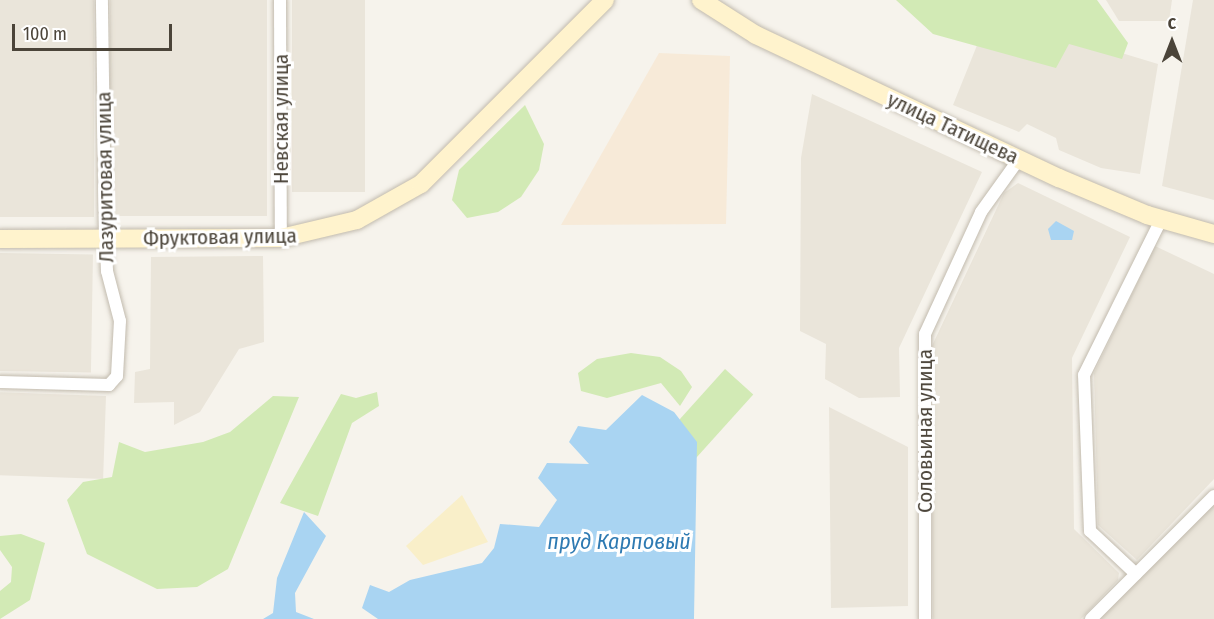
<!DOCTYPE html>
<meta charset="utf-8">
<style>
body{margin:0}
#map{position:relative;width:1214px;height:619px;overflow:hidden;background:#f6f3ec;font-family:"Fira Sans Condensed",sans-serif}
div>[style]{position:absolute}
.residential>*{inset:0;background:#eae5da;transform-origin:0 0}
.commercial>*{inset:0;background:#f7ead8}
.green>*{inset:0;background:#d2eab5;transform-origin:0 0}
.sand>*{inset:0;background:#f9efc9}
.water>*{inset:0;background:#a9d4f2}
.roads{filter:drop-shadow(0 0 2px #c2bbae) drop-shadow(0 0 2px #c2bbae)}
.street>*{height:12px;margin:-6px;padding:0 6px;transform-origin:6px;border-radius:6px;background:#fff}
.secondary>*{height:18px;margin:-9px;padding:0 9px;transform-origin:9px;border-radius:9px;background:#fff3cd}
span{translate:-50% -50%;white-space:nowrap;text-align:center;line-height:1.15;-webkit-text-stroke:6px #fff;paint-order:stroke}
.street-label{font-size:21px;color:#4b4439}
.water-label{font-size:22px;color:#2e7ab2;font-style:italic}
.north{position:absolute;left:1142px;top:12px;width:60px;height:60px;-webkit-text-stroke:4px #fff;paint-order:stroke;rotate:0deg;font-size:16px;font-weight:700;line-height:24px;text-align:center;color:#4b4439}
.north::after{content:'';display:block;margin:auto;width:21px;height:27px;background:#4b4439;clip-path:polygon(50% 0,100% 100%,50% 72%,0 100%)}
.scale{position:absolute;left:12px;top:24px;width:160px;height:27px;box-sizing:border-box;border:3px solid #4b4439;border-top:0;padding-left:8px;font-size:18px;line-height:21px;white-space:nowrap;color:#4b4439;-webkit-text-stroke:4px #fff;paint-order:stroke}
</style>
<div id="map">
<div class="residential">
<div style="left:0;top:0;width:94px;height:217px"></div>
<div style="left:110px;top:0;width:157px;height:216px"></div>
<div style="left:292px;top:0;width:73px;height:192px"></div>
<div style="clip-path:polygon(1106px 0,1172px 0,1169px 21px,1119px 21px)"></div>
<div style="clip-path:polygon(1193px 0,1214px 0,1214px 200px,1162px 186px)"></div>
<div style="clip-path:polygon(990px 13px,1158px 64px,1140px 174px,1101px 168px,1059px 150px,1056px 138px,1027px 124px,1019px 132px,953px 105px)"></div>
<div style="clip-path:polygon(812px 94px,982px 172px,899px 348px,900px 397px,859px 398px,825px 379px,826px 344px,800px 331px,801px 158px)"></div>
<div style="clip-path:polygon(1018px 183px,1130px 237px,1072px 358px,1074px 529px,1119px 573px,1118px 580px,1081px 619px,933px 619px,931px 348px,1004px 193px)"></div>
<div style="clip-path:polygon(1155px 246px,1214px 274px,1214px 479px,1137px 560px,1098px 525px,1094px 373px)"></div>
<div style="left:0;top:253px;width:93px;height:118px;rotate:1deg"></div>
<div style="clip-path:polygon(263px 256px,264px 342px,239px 349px,200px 412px,174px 425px,174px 402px,134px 403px,135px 372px,150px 369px,151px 257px)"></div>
<div style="left:106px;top:396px;width:83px;height:106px;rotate:92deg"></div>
<div style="clip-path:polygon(829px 407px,908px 447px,908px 606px,831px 608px)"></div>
<div style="clip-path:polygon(1214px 504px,1214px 619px,1097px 619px)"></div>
</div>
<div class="commercial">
<div style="clip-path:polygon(659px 53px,730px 56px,726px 224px,561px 225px)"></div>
</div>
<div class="green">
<div style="clip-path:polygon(896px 0,1097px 0,1128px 43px,1122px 59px,1069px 44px,1056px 68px,933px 34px)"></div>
<div style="clip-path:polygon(525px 105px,544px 144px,539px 170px,521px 197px,498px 212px,467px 218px,452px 200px,459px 170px)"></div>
<div style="clip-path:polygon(631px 353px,660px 357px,681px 371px,692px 387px,680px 406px,661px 383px,607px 398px,581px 391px,578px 373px,597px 359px)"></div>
<div style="left:725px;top:369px;width:38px;height:250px;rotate:42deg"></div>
<div style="clip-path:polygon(377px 392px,379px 406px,352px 423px,318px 516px,280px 503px,341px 394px,356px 398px)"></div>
<div style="clip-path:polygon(273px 396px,299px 397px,228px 569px,197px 587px,157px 589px,87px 554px,67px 500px,83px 482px,112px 477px,119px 442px,145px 452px,203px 442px,230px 432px)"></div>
<div style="clip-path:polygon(21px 534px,45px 543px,30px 600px,0 619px,0 591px,11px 582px,12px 567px,0 550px,0 536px)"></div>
</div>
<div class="sand">
<div style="clip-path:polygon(462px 495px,488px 542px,423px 565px,406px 546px)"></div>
</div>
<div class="water">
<div style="clip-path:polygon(1056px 221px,1074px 231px,1072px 240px,1051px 240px,1048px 229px)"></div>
<div style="clip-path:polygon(642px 395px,674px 412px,697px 442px,694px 619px,378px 619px,362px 608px,370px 585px,389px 592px,410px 580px,482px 563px,494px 548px,500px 524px,539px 527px,557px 500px,538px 478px,547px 463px,589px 464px,569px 442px,578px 426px,606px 430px)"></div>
<div style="clip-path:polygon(304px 512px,326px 536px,295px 593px,296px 612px,314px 619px,263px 619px,273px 613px,277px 578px)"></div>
</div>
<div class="roads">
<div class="street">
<div style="left:280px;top:0;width:238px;rotate:89.8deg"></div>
<div style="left:0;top:382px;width:109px;rotate:1.6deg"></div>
<div style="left:109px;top:385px;width:12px;rotate:-48deg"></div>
<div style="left:117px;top:376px;width:55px;rotate:-86.9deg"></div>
<div style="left:120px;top:321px;width:52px;rotate:-104.6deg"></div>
<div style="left:107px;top:271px;width:49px;rotate:-92.3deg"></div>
<div style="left:105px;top:222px;width:222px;rotate:-90.8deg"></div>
<div style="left:1136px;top:574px;width:63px;rotate:-136.9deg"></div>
<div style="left:1090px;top:531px;width:156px;rotate:-92.2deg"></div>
<div style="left:1084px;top:375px;width:173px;rotate:-63.6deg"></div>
<div style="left:925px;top:619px;width:285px;rotate:-90deg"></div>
<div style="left:925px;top:334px;width:134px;rotate:-65.3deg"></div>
<div style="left:981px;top:212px;width:65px;rotate:-54.4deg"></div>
<div style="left:1091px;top:619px;width:174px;rotate:-45deg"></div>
</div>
<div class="secondary">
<div style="left:701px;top:0;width:65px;rotate:32.5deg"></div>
<div style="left:756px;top:35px;width:335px;rotate:25.3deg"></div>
<div style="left:1059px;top:178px;width:95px;rotate:22.8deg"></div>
<div style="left:1147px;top:215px;width:70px;rotate:15.8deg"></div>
<div style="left:0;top:239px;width:281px;rotate:-0.2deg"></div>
<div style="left:281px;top:238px;width:78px;rotate:-13.3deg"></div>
<div style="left:357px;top:220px;width:73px;rotate:-29.4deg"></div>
<div style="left:421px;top:184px;width:260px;rotate:-45deg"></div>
</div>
</div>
<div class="street-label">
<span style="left:281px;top:119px;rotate:-90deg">Невская улица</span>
<span style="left:953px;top:128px;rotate:25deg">улица Татищева</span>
<span style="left:105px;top:177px;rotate:-91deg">Лазуритовая улица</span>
<span style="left:220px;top:237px;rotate:-1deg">Фруктовая улица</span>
<span style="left:925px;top:431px;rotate:-90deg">Соловьиная улица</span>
</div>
<div class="water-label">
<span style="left:619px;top:542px">пруд Карповый</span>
</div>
<div class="north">С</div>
<div class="scale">100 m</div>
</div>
